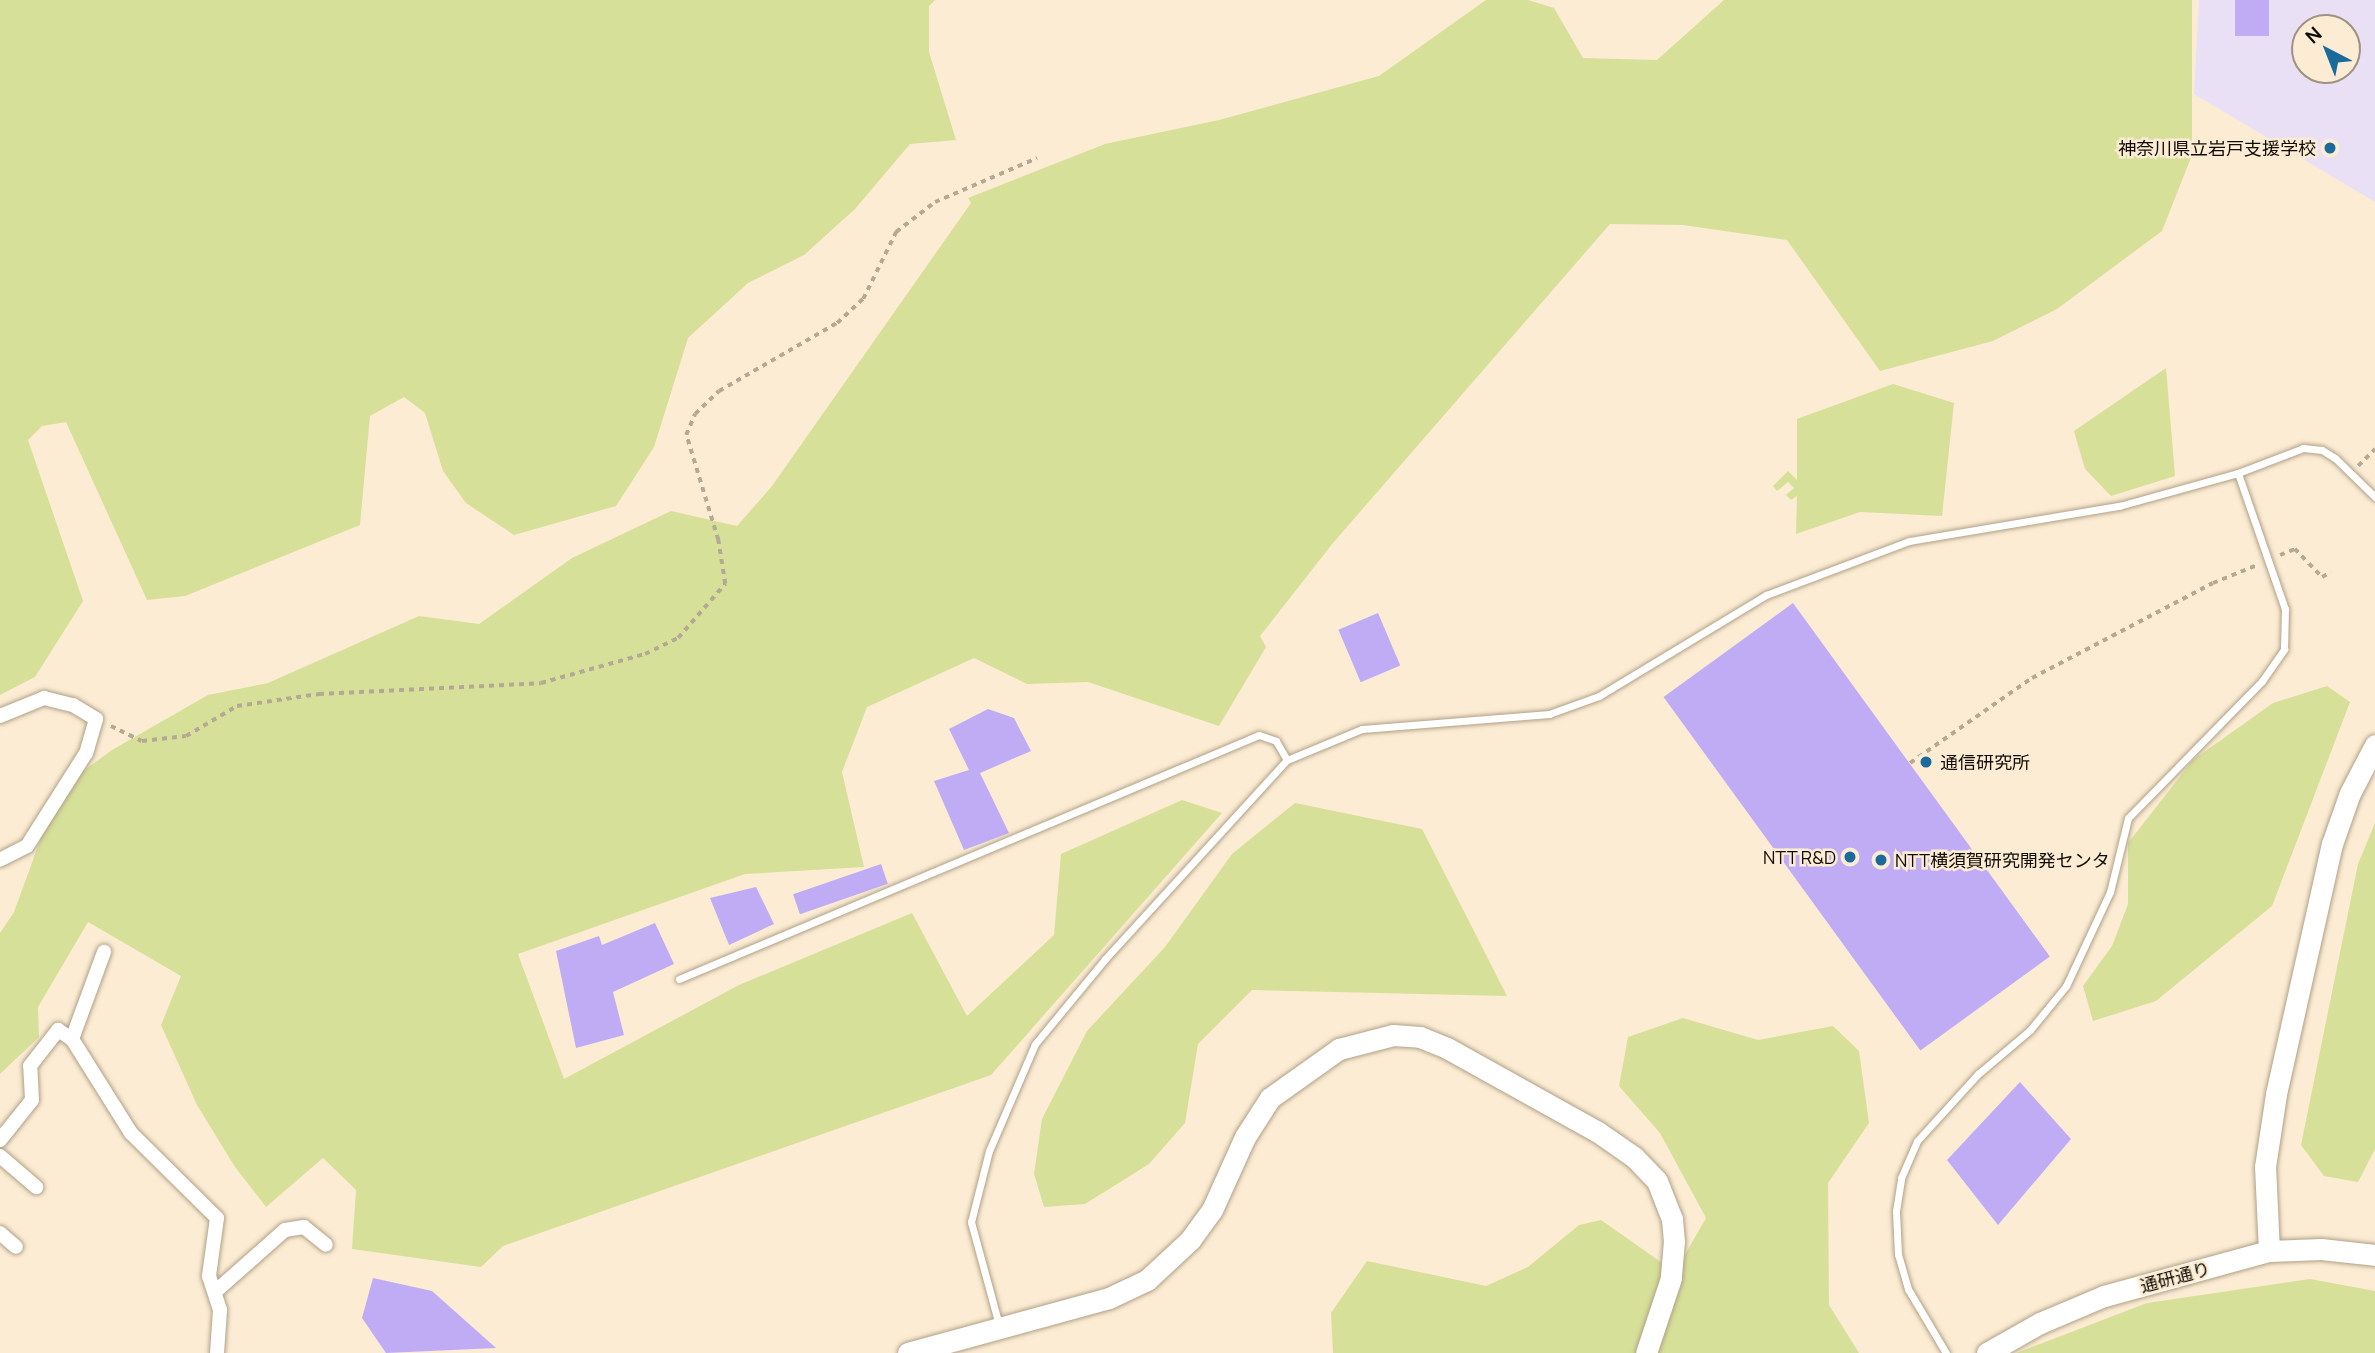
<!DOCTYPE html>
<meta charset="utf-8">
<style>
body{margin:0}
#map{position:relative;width:2375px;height:1353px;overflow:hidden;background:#fcecd3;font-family:Manrope,"Noto Sans JP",sans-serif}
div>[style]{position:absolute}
.education>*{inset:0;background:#eae0f5}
.green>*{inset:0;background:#d7e098}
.building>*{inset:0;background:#bfacf5;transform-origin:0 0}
.path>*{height:3.5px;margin-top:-1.75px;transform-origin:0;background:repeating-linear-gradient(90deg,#b5a894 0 5px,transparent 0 10px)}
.roads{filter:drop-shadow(0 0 2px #afa188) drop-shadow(0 0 2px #afa188)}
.lane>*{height:7px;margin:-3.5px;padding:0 3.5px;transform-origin:3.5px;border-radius:3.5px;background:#fff}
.street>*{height:14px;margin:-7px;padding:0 7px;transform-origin:7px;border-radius:7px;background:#fff}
.secondary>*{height:21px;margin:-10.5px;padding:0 10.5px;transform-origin:10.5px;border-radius:10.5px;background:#fff}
.dots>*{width:19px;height:19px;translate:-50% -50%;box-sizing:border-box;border:4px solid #fcecd3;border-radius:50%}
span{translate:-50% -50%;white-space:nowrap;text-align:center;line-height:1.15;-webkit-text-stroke:5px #fcecd3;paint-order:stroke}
.poi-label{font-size:18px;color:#100b04}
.right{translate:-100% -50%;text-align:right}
.left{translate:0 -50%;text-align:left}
.street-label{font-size:18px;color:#100b04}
.north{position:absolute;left:2291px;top:14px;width:70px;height:70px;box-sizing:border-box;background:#fcecd3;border:2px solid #9e9280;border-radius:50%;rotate:318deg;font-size:19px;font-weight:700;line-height:28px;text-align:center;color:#100b04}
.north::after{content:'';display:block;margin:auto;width:24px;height:32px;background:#1b6a9c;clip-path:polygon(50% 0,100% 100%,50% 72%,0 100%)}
</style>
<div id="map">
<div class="education">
<div style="clip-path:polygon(evenodd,2199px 0,2375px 0,2375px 202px,2194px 94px,2199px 0,2305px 28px,2347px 28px,2347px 70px,2305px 70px,2305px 28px)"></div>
</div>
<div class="green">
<div style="clip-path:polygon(0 0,935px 0,929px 6px,929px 52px,956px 140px,910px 144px,855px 209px,804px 255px,748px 283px,688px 338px,654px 447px,616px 506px,514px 535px,466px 503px,443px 471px,425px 413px,404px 397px,370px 416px,360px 525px,185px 596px,147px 600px,66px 422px,42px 426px,28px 440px,83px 601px,35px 677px,0 695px)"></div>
<div style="clip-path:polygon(1486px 0,1528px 0,1554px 8px,1583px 58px,1657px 60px,1724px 0,2192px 0,2192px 155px,2162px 231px,2057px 309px,1993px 341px,1880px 371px,1787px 240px,1683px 225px,1610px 224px,1333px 543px,1260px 636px,1266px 647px,1219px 726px,1088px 682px,1027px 684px,974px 658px,867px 707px,842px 772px,864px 867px,745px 874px,518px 954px,564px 1079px,739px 985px,912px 913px,967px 1016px,1054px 935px,1061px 854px,1182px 800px,1222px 813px,991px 1075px,503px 1246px,481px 1267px,352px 1249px,356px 1190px,323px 1158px,266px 1207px,235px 1167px,197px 1105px,161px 1025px,181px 976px,88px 922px,38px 1007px,39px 1037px,0 1074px,0 933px,14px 912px,41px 838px,71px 780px,112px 750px,208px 695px,268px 683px,419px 616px,479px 624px,572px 558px,671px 511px,737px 526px,772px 486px,971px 203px,968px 198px,1105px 144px,1219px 120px,1379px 76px)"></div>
<div style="clip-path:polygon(2166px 368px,2175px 476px,2111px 496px,2085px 469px,2074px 431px)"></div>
<div style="clip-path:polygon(1893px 384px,1954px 403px,1942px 516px,1860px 512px,1796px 534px,1797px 496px,1791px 500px,1786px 495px,1794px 488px,1788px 482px,1777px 491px,1773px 486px,1788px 471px,1797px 480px,1797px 419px)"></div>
<div style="clip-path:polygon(2327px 686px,2350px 702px,2272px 906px,2156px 1001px,2093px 1021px,2083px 986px,2112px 946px,2128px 904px,2128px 843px,2193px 760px,2273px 703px)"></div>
<div style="clip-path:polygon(1295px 803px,1422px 829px,1507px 996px,1252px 990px,1198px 1044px,1185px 1123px,1149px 1164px,1085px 1204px,1044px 1207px,1034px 1174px,1042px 1119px,1087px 1031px,1165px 947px,1232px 854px)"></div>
<div style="clip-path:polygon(2375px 823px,2375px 1149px,2358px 1182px,2324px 1176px,2301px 1145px,2358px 864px)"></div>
<div style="clip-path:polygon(1683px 1018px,1758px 1040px,1833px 1026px,1859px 1051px,1869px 1123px,1828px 1183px,1829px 1305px,1859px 1353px,1333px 1353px,1331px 1313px,1367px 1261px,1486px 1286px,1528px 1267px,1579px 1225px,1601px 1220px,1675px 1272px,1706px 1218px,1660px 1133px,1619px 1086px,1628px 1037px)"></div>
<div style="clip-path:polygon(2310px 1279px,2375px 1291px,2375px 1353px,2016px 1353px,2147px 1303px)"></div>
</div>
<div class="building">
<div style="left:2235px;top:0;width:34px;height:36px"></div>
<div style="left:1793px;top:603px;width:437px;height:160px;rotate:54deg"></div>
<div style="left:1378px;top:613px;width:57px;height:43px;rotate:67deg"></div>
<div style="clip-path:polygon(988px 709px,1014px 718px,1031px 751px,980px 773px,1009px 833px,964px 850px,934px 781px,969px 770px,949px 729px)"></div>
<div style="left:881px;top:864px;width:21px;height:93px;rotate:71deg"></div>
<div style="clip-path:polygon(756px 887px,774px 924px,729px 945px,710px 898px)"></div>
<div style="clip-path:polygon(655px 923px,674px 964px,613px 992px,624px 1035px,576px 1048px,556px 951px,599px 936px,602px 945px)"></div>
<div style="clip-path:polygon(2020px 1082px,2071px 1139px,1998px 1225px,1947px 1160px)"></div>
<div style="clip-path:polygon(373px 1278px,432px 1291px,496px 1348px,386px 1353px,362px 1318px)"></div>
</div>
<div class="path">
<div style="left:2358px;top:466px;width:24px;rotate:-45deg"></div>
<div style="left:2280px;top:555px;width:16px;rotate:-22deg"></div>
<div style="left:2295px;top:549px;width:39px;rotate:46deg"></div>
<div style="left:2322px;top:577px;width:10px;rotate:-29deg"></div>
<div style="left:111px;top:726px;width:34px;rotate:26deg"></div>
<div style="left:142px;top:741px;width:44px;rotate:-6.5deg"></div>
<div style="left:186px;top:736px;width:59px;rotate:-30.5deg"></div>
<div style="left:237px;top:706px;width:83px;rotate:-8.3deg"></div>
<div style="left:319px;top:694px;width:222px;rotate:-2.8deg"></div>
<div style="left:541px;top:683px;width:108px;rotate:-15.6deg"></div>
<div style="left:645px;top:654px;width:37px;rotate:-26deg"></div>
<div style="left:678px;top:638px;width:72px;rotate:-49deg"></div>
<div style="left:725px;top:584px;width:45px;rotate:-99deg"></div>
<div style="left:718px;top:540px;width:110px;rotate:-106.9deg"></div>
<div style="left:686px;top:435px;width:23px;rotate:-67deg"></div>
<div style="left:695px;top:414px;width:33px;rotate:-44deg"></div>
<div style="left:719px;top:391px;width:136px;rotate:-30deg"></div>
<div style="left:837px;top:323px;width:35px;rotate:-43deg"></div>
<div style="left:863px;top:299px;width:75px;rotate:-63.8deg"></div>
<div style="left:896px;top:232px;width:49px;rotate:-37.6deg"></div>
<div style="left:935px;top:202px;width:111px;rotate:-23.3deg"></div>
<div style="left:1910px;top:763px;width:149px;rotate:-34.9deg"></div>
<div style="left:2032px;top:678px;width:204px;rotate:-27.7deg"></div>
<div style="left:2213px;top:583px;width:48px;rotate:-22.2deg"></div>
</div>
<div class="roads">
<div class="lane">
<div style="left:679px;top:979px;width:629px;rotate:-22.82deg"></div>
<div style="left:1259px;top:735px;width:18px;rotate:19deg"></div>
<div style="left:1276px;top:741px;width:22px;rotate:60deg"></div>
<div style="left:999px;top:1325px;width:107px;rotate:-105.2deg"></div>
<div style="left:971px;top:1222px;width:73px;rotate:-75.8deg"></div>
<div style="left:989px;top:1151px;width:116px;rotate:-66.7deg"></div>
<div style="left:1035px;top:1044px;width:110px;rotate:-50.5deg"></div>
<div style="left:1105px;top:959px;width:270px;rotate:-47.6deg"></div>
<div style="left:1287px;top:760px;width:81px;rotate:-22.5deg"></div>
<div style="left:1362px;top:729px;width:188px;rotate:-4.6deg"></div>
<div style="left:1549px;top:714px;width:53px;rotate:-19.8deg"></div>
<div style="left:1599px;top:696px;width:195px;rotate:-31.2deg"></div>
<div style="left:1766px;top:595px;width:153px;rotate:-20.7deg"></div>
<div style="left:1909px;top:541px;width:213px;rotate:-9.5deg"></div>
<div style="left:2119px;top:506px;width:123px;rotate:-15.5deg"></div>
<div style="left:2238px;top:473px;width:70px;rotate:-21deg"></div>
<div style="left:2303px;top:448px;width:19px;rotate:6deg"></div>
<div style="left:2322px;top:450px;width:15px;rotate:32deg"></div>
<div style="left:2335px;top:458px;width:56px;rotate:44.3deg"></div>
<div style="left:1946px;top:1353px;width:74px;rotate:-120.7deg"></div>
<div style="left:1908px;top:1289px;width:36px;rotate:-106deg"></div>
<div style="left:1898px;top:1254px;width:43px;rotate:-92.7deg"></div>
<div style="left:1896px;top:1211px;width:33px;rotate:-81deg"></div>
<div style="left:1901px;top:1178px;width:40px;rotate:-66.6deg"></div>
<div style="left:1917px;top:1141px;width:91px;rotate:-47.7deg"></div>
<div style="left:1978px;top:1074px;width:68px;rotate:-40.2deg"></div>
<div style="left:2030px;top:1030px;width:57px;rotate:-50.7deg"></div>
<div style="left:2066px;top:986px;width:104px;rotate:-64.9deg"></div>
<div style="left:2110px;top:892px;width:76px;rotate:-76.3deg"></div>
<div style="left:2128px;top:818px;width:192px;rotate:-45.6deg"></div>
<div style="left:2262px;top:681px;width:39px;rotate:-55deg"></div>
<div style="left:2284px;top:649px;width:40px;rotate:-88.6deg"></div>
<div style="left:2285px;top:609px;width:144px;rotate:-109.1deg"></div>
</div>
<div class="street">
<div style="left:0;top:716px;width:48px;rotate:-22.2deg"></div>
<div style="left:44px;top:698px;width:30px;rotate:14deg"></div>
<div style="left:73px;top:705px;width:27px;rotate:31deg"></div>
<div style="left:96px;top:719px;width:35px;rotate:106deg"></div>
<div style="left:86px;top:753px;width:110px;rotate:122.4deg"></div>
<div style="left:27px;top:846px;width:30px;rotate:153deg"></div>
<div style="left:72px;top:1039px;width:93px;rotate:-69.8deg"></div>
<div style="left:0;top:1140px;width:51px;rotate:-51.3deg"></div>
<div style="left:32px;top:1100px;width:34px;rotate:-93deg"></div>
<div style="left:30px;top:1066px;width:46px;rotate:-52.1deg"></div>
<div style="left:58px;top:1030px;width:17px;rotate:33deg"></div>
<div style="left:72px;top:1039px;width:111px;rotate:57.9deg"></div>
<div style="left:131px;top:1133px;width:121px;rotate:44.7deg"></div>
<div style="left:217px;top:1218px;width:59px;rotate:97.9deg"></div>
<div style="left:209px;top:1276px;width:36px;rotate:72deg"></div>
<div style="left:220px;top:1310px;width:43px;rotate:94deg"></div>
<div style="left:0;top:1156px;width:48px;rotate:40.7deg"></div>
<div style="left:0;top:1233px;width:21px;rotate:41deg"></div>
<div style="left:216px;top:1291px;width:92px;rotate:-41.5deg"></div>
<div style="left:285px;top:1230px;width:19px;rotate:-9deg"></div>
<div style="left:304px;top:1227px;width:28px;rotate:39deg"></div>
</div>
<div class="secondary">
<div style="left:2269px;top:1251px;width:84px;rotate:-92.7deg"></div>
<div style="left:2265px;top:1167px;width:74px;rotate:-81.4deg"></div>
<div style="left:2276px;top:1094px;width:256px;rotate:-77.4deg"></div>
<div style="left:2332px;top:844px;width:54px;rotate:-70.6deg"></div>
<div style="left:2350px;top:793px;width:54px;rotate:-62.5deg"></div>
<div style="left:908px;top:1353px;width:208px;rotate:-15.3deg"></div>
<div style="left:1109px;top:1298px;width:42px;rotate:-25.3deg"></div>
<div style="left:1147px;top:1280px;width:59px;rotate:-42.9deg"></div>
<div style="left:1190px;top:1240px;width:37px;rotate:-54deg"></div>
<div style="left:1212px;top:1210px;width:80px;rotate:-65.7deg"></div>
<div style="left:1245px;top:1137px;width:46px;rotate:-57.3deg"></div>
<div style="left:1270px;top:1098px;width:85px;rotate:-35.4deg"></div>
<div style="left:1339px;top:1049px;width:56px;rotate:-14.5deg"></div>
<div style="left:1393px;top:1035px;width:27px;rotate:4deg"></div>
<div style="left:1420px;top:1037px;width:29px;rotate:22deg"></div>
<div style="left:1447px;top:1048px;width:173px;rotate:29.1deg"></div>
<div style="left:1598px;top:1132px;width:44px;rotate:34.8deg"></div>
<div style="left:1634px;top:1157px;width:33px;rotate:46deg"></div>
<div style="left:1657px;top:1181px;width:41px;rotate:68.5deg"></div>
<div style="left:1672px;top:1219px;width:22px;rotate:85deg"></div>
<div style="left:1674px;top:1241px;width:37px;rotate:95deg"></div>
<div style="left:1671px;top:1278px;width:79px;rotate:108.4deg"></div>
<div style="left:1987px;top:1353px;width:61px;rotate:-29.5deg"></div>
<div style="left:2040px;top:1323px;width:69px;rotate:-22.9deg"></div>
<div style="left:2104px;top:1296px;width:171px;rotate:-15.3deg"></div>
<div style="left:2269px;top:1251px;width:52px;rotate:-2.2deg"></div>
<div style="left:2321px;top:1249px;width:54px;rotate:6.3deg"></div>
</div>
</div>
<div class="dots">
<div style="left:2330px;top:148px;background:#1b6a9c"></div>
<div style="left:1926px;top:762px;background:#1b6a9c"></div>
<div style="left:1850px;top:857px;background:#1b6a9c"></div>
<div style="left:1881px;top:860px;background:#1b6a9c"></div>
</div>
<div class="poi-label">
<span class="right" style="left:2316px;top:148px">神奈川県立岩戸支援学校</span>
<span class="left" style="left:1940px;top:762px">通信研究所</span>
<span class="right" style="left:1836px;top:857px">NTT R&amp;D</span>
<span class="left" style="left:1895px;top:860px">NTT横須賀研究開発センタ</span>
</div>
<div class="street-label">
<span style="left:2175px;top:1277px;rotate:-15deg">通研通り</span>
</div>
<div class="north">N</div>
</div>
